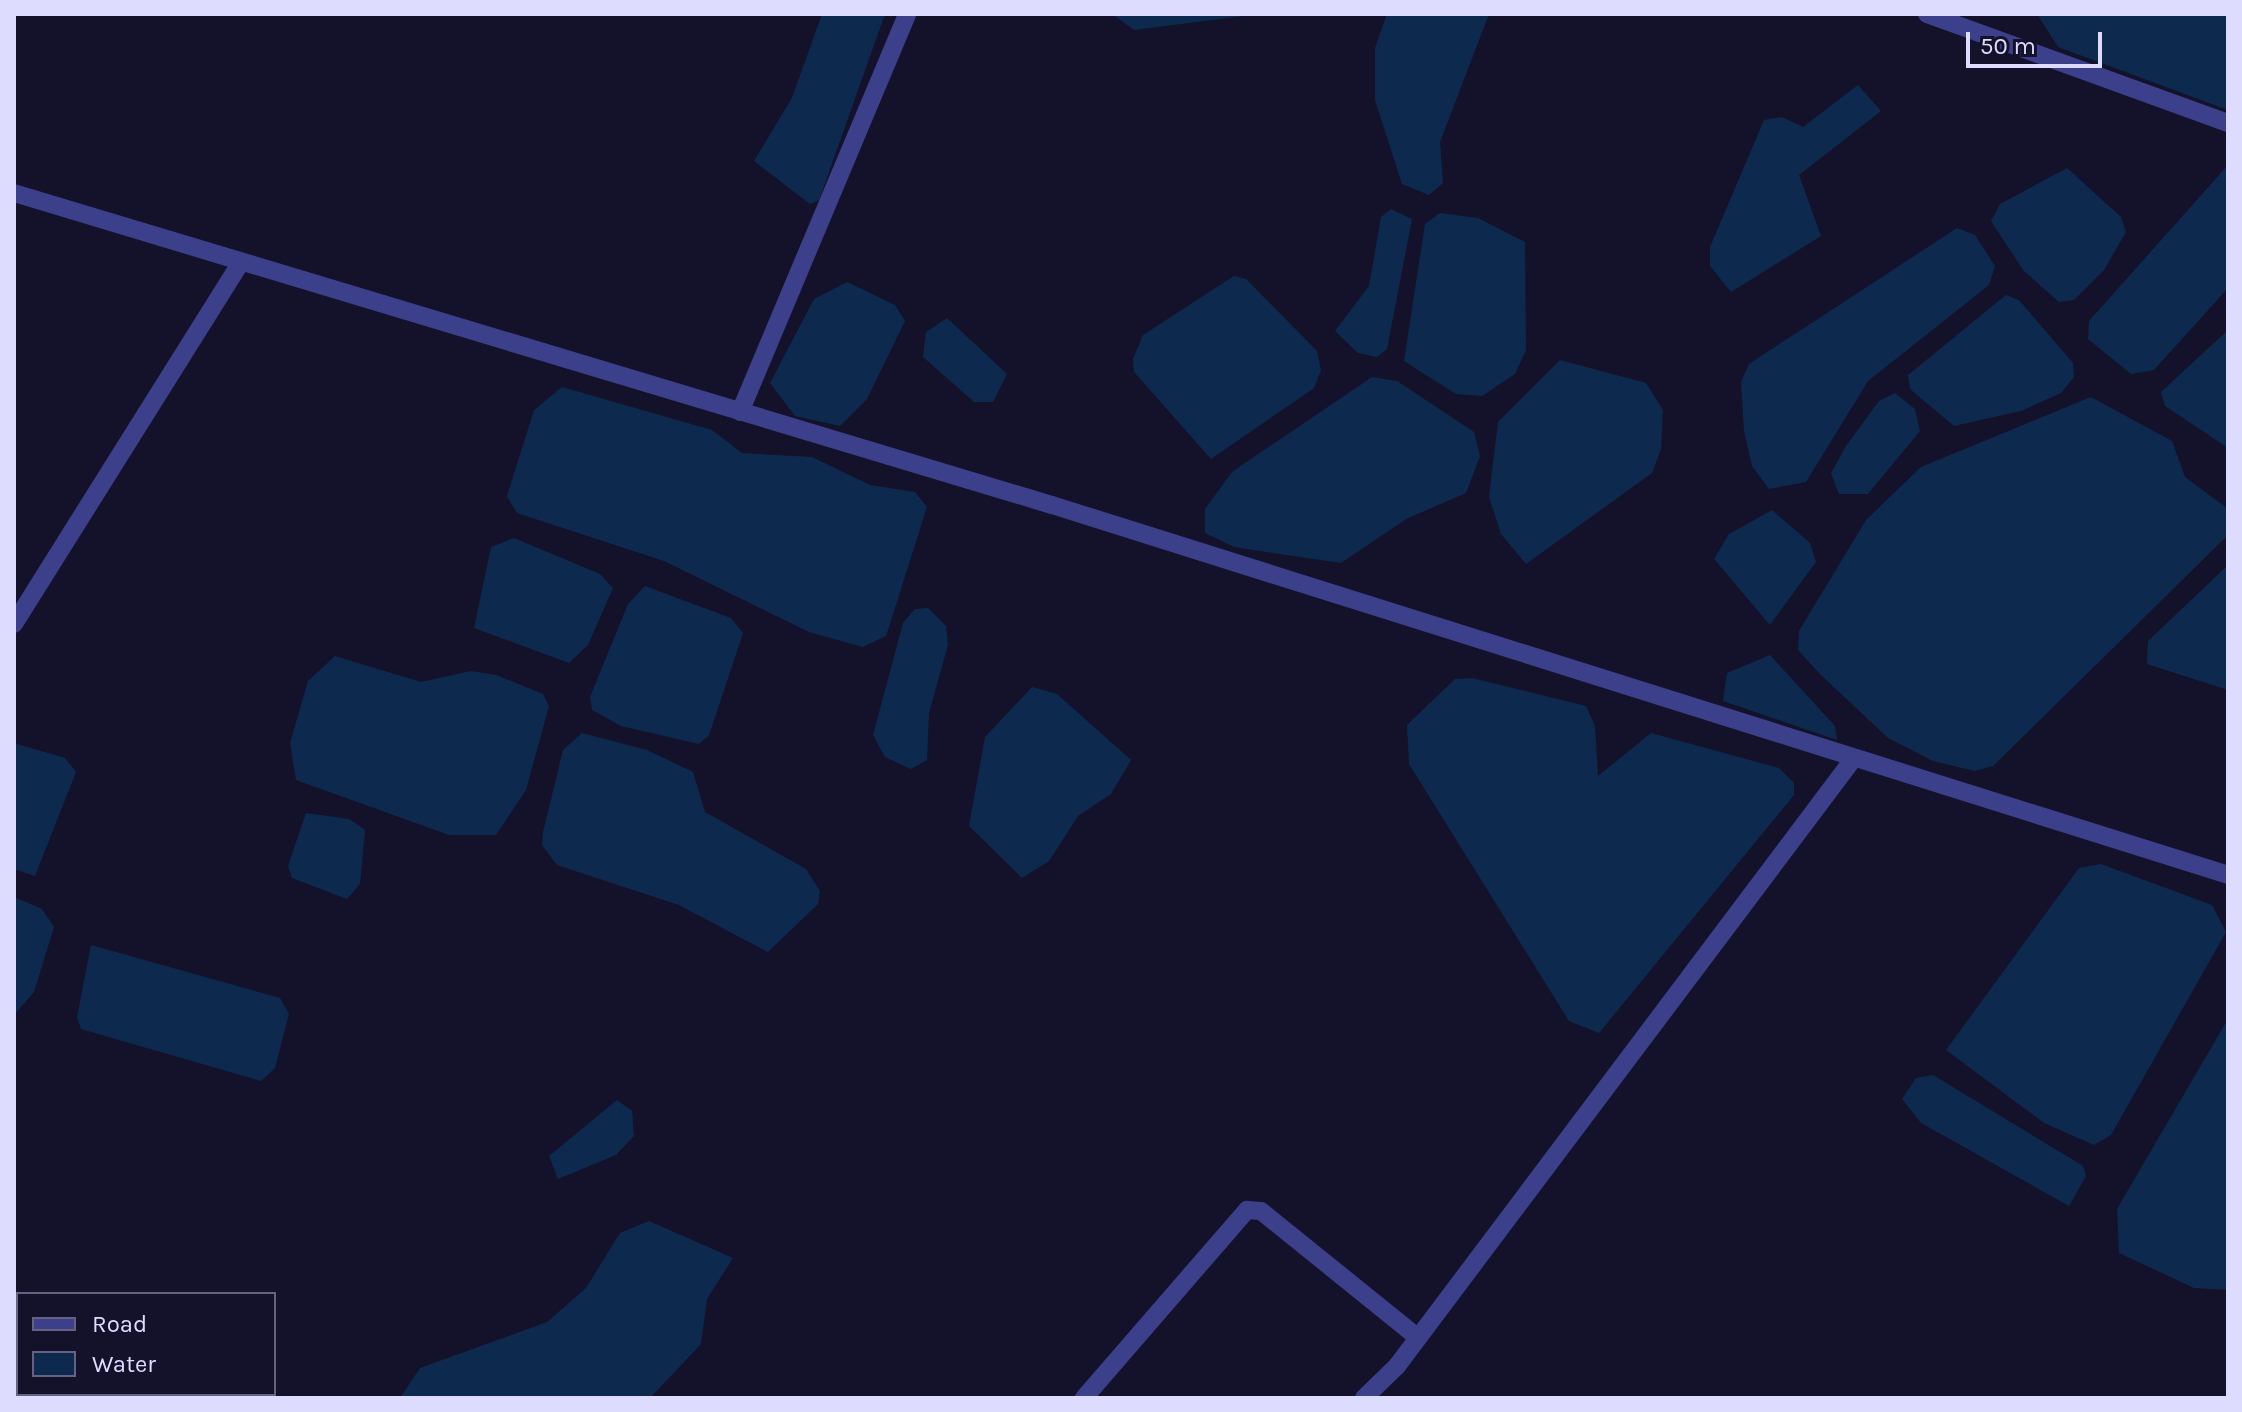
<!DOCTYPE html>
<style>
body{margin:0}
#map{position:relative;width:2242px;height:1412px;overflow:hidden;background:#14112b;font-family:Karla,sans-serif}
div>[style]{position:absolute}
.water>*{inset:0;background:#0d2a4e}
.minor>*{height:18px;margin:-9px;padding:0 9px;transform-origin:9px;border-radius:9px;background:#3c3f8a}
span{translate:-50% -50%;white-space:nowrap;text-align:center;line-height:1.15;-webkit-text-stroke:6px #14112b;paint-order:stroke}
.frame{position:absolute;inset:0;border:16px solid #dddcff;pointer-events:none}
.legend{position:absolute;left:16px;top:1292px;width:260px;height:104px;box-sizing:border-box;background:#14112b;border:2px solid #646280;margin:0;padding:10px 14px;list-style:none;font-size:24px;color:#dddcff}
.legend li{display:flex;align-items:center;gap:16px;height:40px}
.legend b{width:40px;border:2px solid #646280}
.scale{position:absolute;left:1966px;top:32px;width:136px;height:36px;box-sizing:border-box;border:4px solid #dddcff;border-top:0;padding-left:10px;font-size:24px;line-height:28px;white-space:nowrap;color:#dddcff;-webkit-text-stroke:6px #14112b;paint-order:stroke}
</style>
<div id="map">
<div class="water">
<div style="clip-path:polygon(822px 14px,885px 14px,819px 200px,810px 204px,754px 161px,792px 98px)"></div>
<div style="clip-path:polygon(1259px 14px,1134px 30px,1115px 16px,1116px 14px)"></div>
<div style="clip-path:polygon(1387px 14px,1489px 14px,1440px 142px,1443px 183px,1429px 195px,1402px 184px,1375px 100px,1375px 48px)"></div>
<div style="clip-path:polygon(2037px 14px,2228px 14px,2228px 110px,2058px 47px)"></div>
<div style="clip-path:polygon(1858px 85px,1881px 111px,1799px 175px,1821px 236px,1731px 292px,1710px 266px,1710px 247px,1764px 120px,1782px 117px,1803px 127px)"></div>
<div style="clip-path:polygon(2228px 165px,2228px 288px,2154px 370px,2131px 374px,2088px 339px,2089px 321px)"></div>
<div style="clip-path:polygon(2067px 168px,2121px 217px,2126px 232px,2104px 270px,2074px 300px,2059px 302px,2023px 270px,1991px 221px,2000px 204px)"></div>
<div style="clip-path:polygon(1391px 209px,1412px 219px,1387px 349px,1377px 357px,1358px 353px,1335px 331px,1369px 286px,1381px 217px)"></div>
<div style="clip-path:polygon(1440px 213px,1478px 218px,1525px 242px,1526px 350px,1515px 374px,1482px 396px,1456px 394px,1404px 361px,1425px 224px)"></div>
<div style="clip-path:polygon(1957px 228px,1975px 235px,1995px 266px,1989px 285px,1868px 381px,1806px 482px,1769px 489px,1752px 466px,1744px 431px,1741px 382px,1749px 364px)"></div>
<div style="clip-path:polygon(1234px 276px,1246px 279px,1317px 351px,1321px 370px,1314px 388px,1211px 459px,1134px 372px,1133px 359px,1143px 335px)"></div>
<div style="clip-path:polygon(847px 282px,895px 305px,905px 321px,867px 399px,840px 426px,795px 416px,770px 383px,814px 299px)"></div>
<div style="clip-path:polygon(2006px 295px,2019px 300px,2073px 363px,2074px 377px,2061px 393px,2021px 411px,1954px 426px,1910px 389px,1908px 375px)"></div>
<div style="clip-path:polygon(947px 318px,1007px 374px,993px 402px,974px 402px,923px 357px,926px 332px)"></div>
<div style="clip-path:polygon(2228px 330px,2228px 448px,2165px 406px,2161px 392px)"></div>
<div style="clip-path:polygon(1560px 360px,1646px 383px,1663px 410px,1661px 449px,1652px 473px,1526px 564px,1501px 534px,1489px 497px,1498px 422px)"></div>
<div style="clip-path:polygon(1372px 377px,1397px 381px,1474px 432px,1480px 456px,1466px 493px,1406px 519px,1341px 563px,1234px 547px,1205px 533px,1205px 509px,1232px 472px)"></div>
<div style="clip-path:polygon(562px 387px,712px 430px,742px 453px,812px 457px,870px 485px,915px 492px,927px 507px,886px 636px,863px 647px,809px 632px,664px 561px,517px 513px,507px 496px,534px 410px)"></div>
<div style="clip-path:polygon(1895px 393px,1915px 409px,1920px 431px,1868px 494px,1839px 494px,1831px 473px,1846px 446px,1879px 401px)"></div>
<div style="clip-path:polygon(2091px 397px,2172px 441px,2185px 477px,2228px 509px,2228px 535px,1993px 766px,1975px 771px,1933px 761px,1888px 738px,1820px 674px,1798px 650px,1799px 631px,1866px 520px,1921px 467px)"></div>
<div style="clip-path:polygon(1772px 510px,1810px 543px,1816px 562px,1770px 625px,1714px 559px,1729px 534px)"></div>
<div style="clip-path:polygon(514px 538px,600px 574px,613px 588px,588px 645px,569px 663px,474px 628px,491px 547px)"></div>
<div style="clip-path:polygon(2228px 565px,2228px 690px,2147px 664px,2148px 641px)"></div>
<div style="clip-path:polygon(645px 586px,731px 618px,743px 633px,709px 735px,699px 744px,621px 726px,592px 710px,590px 697px,628px 604px)"></div>
<div style="clip-path:polygon(928px 608px,946px 626px,948px 645px,929px 713px,927px 760px,911px 769px,885px 757px,873px 735px,903px 623px,915px 609px)"></div>
<div style="clip-path:polygon(1770px 655px,1835px 726px,1837px 740px,1723px 701px,1727px 673px)"></div>
<div style="clip-path:polygon(335px 656px,421px 682px,471px 671px,496px 675px,543px 694px,549px 706px,526px 790px,496px 835px,449px 835px,296px 780px,290px 743px,308px 681px)"></div>
<div style="clip-path:polygon(1472px 678px,1586px 706px,1595px 726px,1598px 776px,1651px 733px,1779px 768px,1794px 783px,1794px 795px,1599px 1033px,1569px 1021px,1409px 764px,1407px 725px,1455px 679px)"></div>
<div style="clip-path:polygon(1032px 687px,1057px 694px,1131px 760px,1111px 794px,1078px 816px,1049px 861px,1022px 878px,969px 826px,985px 737px)"></div>
<div style="clip-path:polygon(582px 733px,647px 750px,693px 772px,705px 812px,806px 869px,820px 891px,818px 904px,768px 952px,679px 905px,557px 865px,542px 845px,543px 832px,563px 750px)"></div>
<div style="clip-path:polygon(14px 743px,65px 758px,76px 772px,35px 876px,14px 869px)"></div>
<div style="clip-path:polygon(306px 813px,349px 819px,365px 830px,360px 884px,347px 899px,292px 878px,288px 866px)"></div>
<div style="clip-path:polygon(2101px 864px,2212px 905px,2226px 932px,2111px 1135px,2094px 1145px,2044px 1123px,1946px 1050px,2079px 868px)"></div>
<div style="clip-path:polygon(14px 897px,42px 909px,54px 927px,34px 992px,14px 1015px)"></div>
<div style="clip-path:polygon(91px 945px,280px 998px,289px 1014px,275px 1068px,261px 1081px,81px 1029px,77px 1017px)"></div>
<div style="clip-path:polygon(2228px 1019px,2228px 1290px,2194px 1288px,2119px 1253px,2117px 1209px)"></div>
<div style="clip-path:polygon(1933px 1075px,2083px 1166px,2086px 1176px,2069px 1206px,1921px 1123px,1902px 1099px,1916px 1078px)"></div>
<div style="clip-path:polygon(617px 1100px,632px 1111px,634px 1136px,616px 1155px,558px 1179px,549px 1156px)"></div>
<div style="clip-path:polygon(649px 1221px,733px 1258px,707px 1299px,701px 1344px,650px 1398px,400px 1398px,420px 1368px,547px 1322px,586px 1288px,620px 1233px)"></div>
</div>
<div class="minor">
<div style="left:1927px;top:14px;width:320px;rotate:19.9deg"></div>
<div style="left:14px;top:193px;width:1084px;rotate:16.73deg"></div>
<div style="left:1052px;top:505px;width:1233px;rotate:17.46deg"></div>
<div style="left:740px;top:412px;width:432px;rotate:-67.2deg"></div>
<div style="left:14px;top:624px;width:427px;rotate:-57.9deg"></div>
<div style="left:1084px;top:1398px;width:249px;rotate:-49.1deg"></div>
<div style="left:1247px;top:1210px;width:14px;rotate:4deg"></div>
<div style="left:1261px;top:1211px;width:201px;rotate:38.9deg"></div>
<div style="left:1364px;top:1398px;width:46px;rotate:-44.1deg"></div>
<div style="left:1397px;top:1366px;width:761px;rotate:-53.07deg"></div>
</div>
<div class="frame"></div>
<ul class="legend">
<li><b style="height:10px;background:#3c3f8a"></b>Road</li>
<li><b style="height:22px;background:#0d2a4e"></b>Water</li>
</ul>
<div class="scale">50 m</div>
</div>
